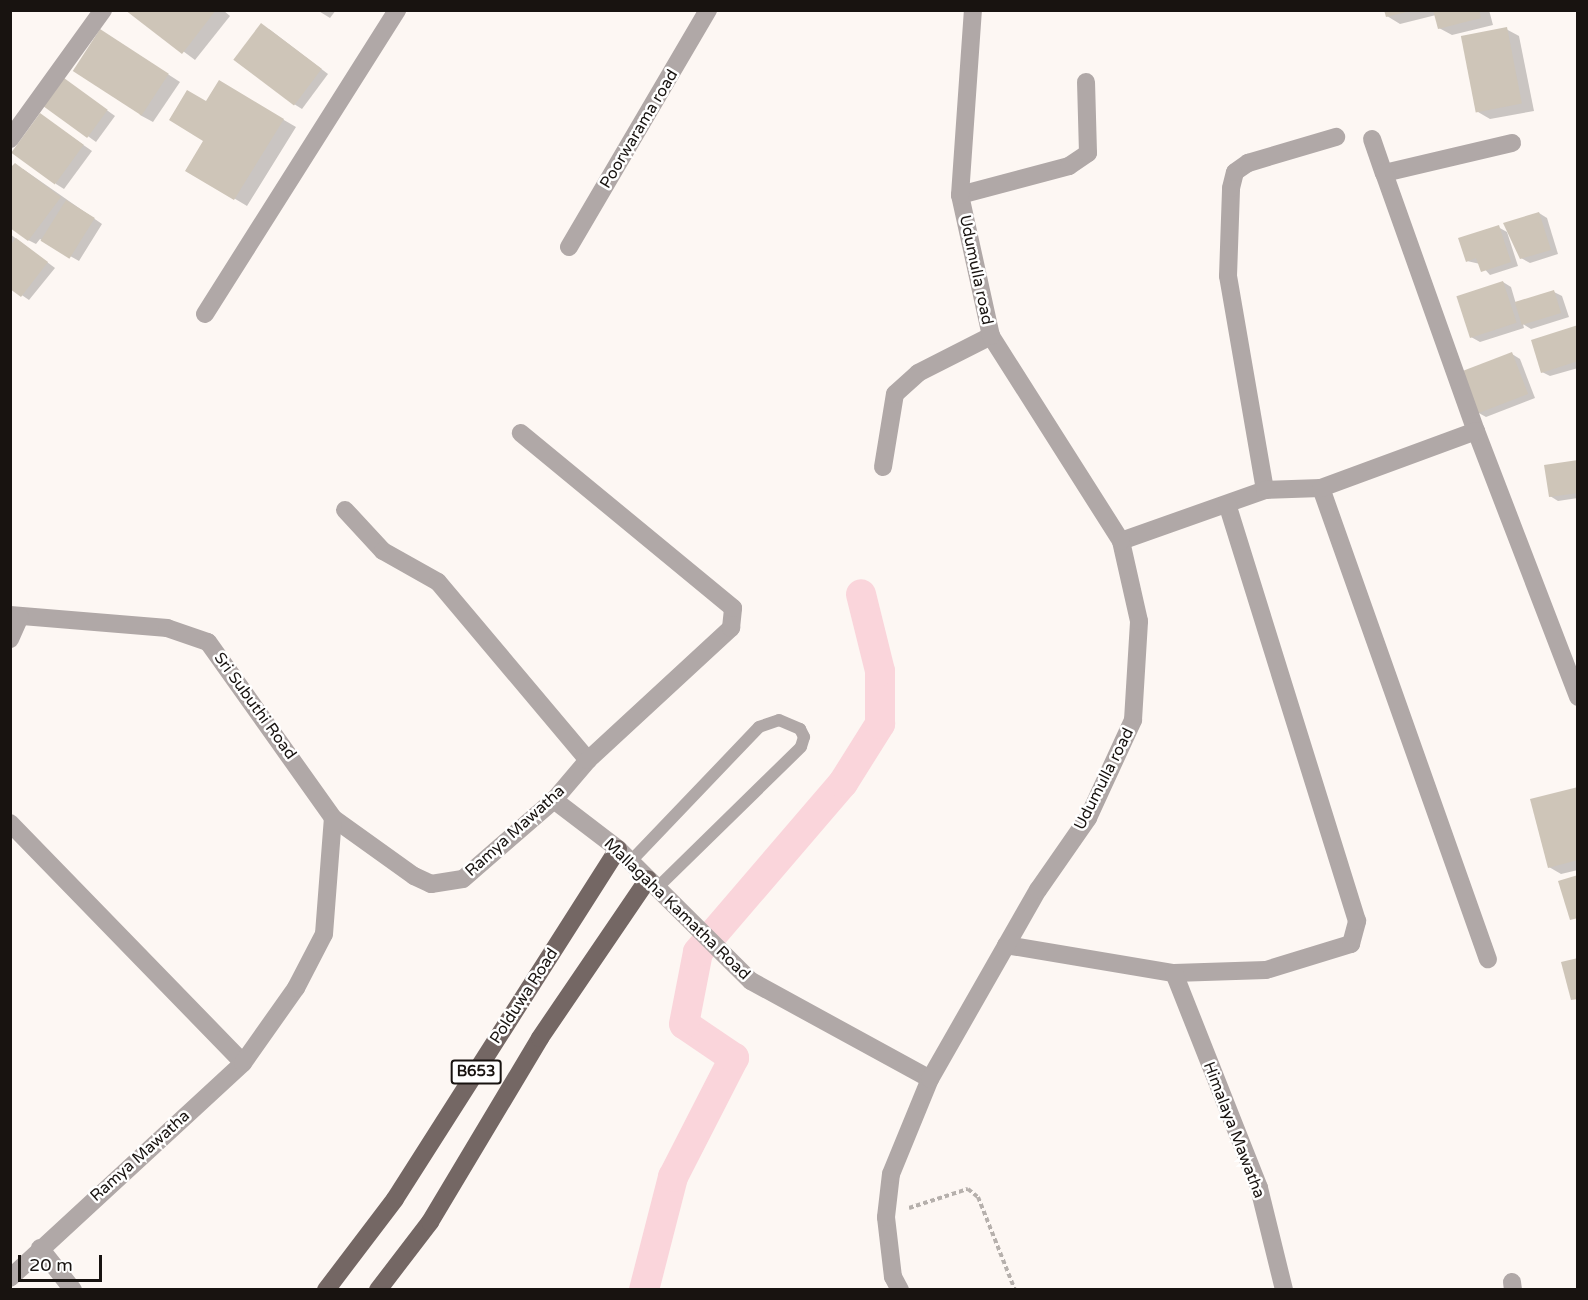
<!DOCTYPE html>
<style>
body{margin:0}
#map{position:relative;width:1588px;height:1300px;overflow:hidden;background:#fdf7f3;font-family:"Varela Round",sans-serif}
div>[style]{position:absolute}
.shadow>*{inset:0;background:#0003}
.canal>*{height:30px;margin:-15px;padding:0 15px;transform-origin:15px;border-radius:15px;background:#fad5db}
.building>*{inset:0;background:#cec5b8;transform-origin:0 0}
.path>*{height:4px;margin-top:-2px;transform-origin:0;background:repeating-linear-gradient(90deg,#b6b0ac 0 4.5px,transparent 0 7.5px)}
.lane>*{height:12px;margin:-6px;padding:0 6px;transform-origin:6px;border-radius:6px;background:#b0a8a7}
.street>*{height:18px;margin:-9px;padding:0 9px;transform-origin:9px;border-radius:9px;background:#b0a8a7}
.primary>*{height:18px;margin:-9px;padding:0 9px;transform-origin:9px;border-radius:9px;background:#746764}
span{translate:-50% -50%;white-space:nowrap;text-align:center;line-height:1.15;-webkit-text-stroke:5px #fff;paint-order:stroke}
.shield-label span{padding:2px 4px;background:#fff;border:2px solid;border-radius:4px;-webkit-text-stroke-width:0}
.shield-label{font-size:15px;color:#181310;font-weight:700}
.street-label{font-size:16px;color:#181310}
.frame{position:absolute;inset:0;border:12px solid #181310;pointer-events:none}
.scale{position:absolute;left:18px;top:1255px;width:84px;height:27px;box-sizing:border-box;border:3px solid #181310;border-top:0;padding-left:8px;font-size:18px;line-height:21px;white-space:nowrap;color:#181310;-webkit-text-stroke:4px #fff;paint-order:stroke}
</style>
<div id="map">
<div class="shadow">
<div style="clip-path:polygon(128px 10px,223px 10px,230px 16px,195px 60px)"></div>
<div style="clip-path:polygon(317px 10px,336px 10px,330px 18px)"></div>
<div style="clip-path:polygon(1386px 10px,1489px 10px,1493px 25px,1452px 35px,1439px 28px,1436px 15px,1400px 24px,1387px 16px)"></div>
<div style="clip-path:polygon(269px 29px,328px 74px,302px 109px,294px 104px)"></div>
<div style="clip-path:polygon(1506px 29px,1519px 36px,1534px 111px,1490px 119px,1478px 112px)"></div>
<div style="clip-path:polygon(101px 31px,180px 82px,153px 122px,140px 115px)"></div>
<div style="clip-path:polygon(219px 82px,296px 127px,247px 206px,187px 170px,205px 141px,206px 103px)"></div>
<div style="clip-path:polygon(72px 85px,115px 116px,96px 142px,45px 105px)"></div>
<div style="clip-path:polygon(48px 120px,92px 151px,64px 189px,56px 184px)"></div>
<div style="clip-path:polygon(23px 169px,102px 224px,79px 261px,40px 239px,36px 244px,28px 240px)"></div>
<div style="clip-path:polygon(1539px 213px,1547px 218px,1558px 254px,1530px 263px,1521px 258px)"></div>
<div style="clip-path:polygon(1498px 227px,1507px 232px,1518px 266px,1490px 275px,1480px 264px,1467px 261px)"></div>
<div style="clip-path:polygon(10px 234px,55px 268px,29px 300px,10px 287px)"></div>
<div style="clip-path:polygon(1503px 282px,1511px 287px,1516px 304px,1554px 292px,1562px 296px,1569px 317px,1531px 329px,1523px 324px,1524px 328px,1480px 342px,1471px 337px)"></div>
<div style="clip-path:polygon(1578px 326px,1578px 368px,1550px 376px,1542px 372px)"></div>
<div style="clip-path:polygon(1512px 354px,1520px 359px,1535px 398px,1486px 417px,1477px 412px)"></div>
<div style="clip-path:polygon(1578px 461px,1578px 498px,1558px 501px,1550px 496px)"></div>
<div style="clip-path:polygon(1578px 788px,1578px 870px,1561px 874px,1549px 867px)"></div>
</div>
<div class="canal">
<div style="left:644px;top:1290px;width:117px;rotate:-75.6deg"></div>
<div style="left:673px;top:1177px;width:134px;rotate:-62.9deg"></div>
<div style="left:734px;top:1058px;width:60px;rotate:-145.8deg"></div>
<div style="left:684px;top:1024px;width:73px;rotate:-79deg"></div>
<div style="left:698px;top:952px;width:223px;rotate:-49.4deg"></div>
<div style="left:843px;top:783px;width:70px;rotate:-57.9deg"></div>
<div style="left:880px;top:724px;width:53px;rotate:-90deg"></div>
<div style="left:880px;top:671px;width:79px;rotate:-103.9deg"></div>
</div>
<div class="building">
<div style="clip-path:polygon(125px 10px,216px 10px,182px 54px)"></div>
<div style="clip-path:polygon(1384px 10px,1410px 10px,1411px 11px,1386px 17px)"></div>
<div style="clip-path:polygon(1433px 10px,1479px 10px,1481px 18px,1438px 29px)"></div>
<div style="left:261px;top:23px;width:76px;height:46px;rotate:37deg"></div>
<div style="left:1507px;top:27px;width:78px;height:47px;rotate:79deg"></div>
<div style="left:100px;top:29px;width:82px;height:50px;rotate:33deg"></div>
<div style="left:64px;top:78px;width:54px;height:35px;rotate:36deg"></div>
<div style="clip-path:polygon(219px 80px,284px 119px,234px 200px,185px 171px,203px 141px,169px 120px,187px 90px,206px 101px)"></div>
<div style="left:40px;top:113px;width:54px;height:49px;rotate:36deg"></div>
<div style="clip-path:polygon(15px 163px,61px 197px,28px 241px,10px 228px,10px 168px)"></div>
<div style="left:66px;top:200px;width:34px;height:48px;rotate:32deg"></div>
<div style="clip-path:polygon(1539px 212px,1551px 250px,1520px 259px,1503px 223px)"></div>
<div style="clip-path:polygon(1499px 225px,1511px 262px,1481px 272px,1476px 258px,1466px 262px,1458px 238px)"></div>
<div style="clip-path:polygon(16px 238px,48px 262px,21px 297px,10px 289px,10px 246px)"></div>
<div style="left:1503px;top:281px;width:44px;height:49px;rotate:72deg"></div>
<div style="left:1554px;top:290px;width:24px;height:41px;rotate:73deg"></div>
<div style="clip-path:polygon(1578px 325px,1578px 361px,1541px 373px,1531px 340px)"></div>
<div style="left:1512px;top:352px;width:45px;height:55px;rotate:69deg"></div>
<div style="clip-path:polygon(1578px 460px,1578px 493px,1549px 497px,1544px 465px)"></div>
<div style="clip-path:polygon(1578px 787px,1578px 860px,1548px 868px,1530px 799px)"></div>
<div style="clip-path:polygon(1578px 875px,1578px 918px,1570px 920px,1558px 881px)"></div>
<div style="clip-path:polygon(1578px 958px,1578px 999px,1571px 1000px,1561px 962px)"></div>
</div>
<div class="path">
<div style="left:909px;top:1208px;width:62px;rotate:-17.9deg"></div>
<div style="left:968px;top:1189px;width:13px;rotate:39deg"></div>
<div style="left:978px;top:1197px;width:100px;rotate:68.3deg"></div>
</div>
<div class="lane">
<div style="left:631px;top:861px;width:185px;rotate:-46.3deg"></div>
<div style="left:759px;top:727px;width:21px;rotate:-19deg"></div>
<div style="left:779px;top:720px;width:23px;rotate:23deg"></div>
<div style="left:800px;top:729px;width:9px;rotate:63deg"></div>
<div style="left:804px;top:737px;width:10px;rotate:107deg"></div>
<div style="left:801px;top:747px;width:202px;rotate:135.6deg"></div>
</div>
<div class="street">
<div style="left:10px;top:139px;width:159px;rotate:-54.2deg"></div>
<div style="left:1372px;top:139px;width:36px;rotate:71deg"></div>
<div style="left:1512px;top:143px;width:131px;rotate:166.8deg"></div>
<div style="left:1384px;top:173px;width:274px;rotate:70.4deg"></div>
<div style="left:1476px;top:431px;width:285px;rotate:69deg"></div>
<div style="left:960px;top:195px;width:113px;rotate:-14.9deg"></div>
<div style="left:1069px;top:166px;width:23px;rotate:-34deg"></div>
<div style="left:1088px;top:153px;width:71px;rotate:-91.6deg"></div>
<div style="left:569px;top:247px;width:275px;rotate:-59.6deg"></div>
<div style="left:205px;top:314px;width:360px;rotate:-57.7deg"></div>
<div style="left:883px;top:467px;width:74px;rotate:-80.7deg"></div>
<div style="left:895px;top:394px;width:31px;rotate:-42deg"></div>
<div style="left:918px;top:373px;width:82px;rotate:-26.9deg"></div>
<div style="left:1321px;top:488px;width:500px;rotate:70.5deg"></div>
<div style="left:1265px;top:490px;width:217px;rotate:-99.8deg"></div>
<div style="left:1228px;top:276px;width:88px;rotate:-88deg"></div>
<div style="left:1231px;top:188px;width:16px;rotate:-76deg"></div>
<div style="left:1235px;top:172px;width:16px;rotate:-35deg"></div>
<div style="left:1248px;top:163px;width:92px;rotate:-16.5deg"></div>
<div style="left:345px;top:510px;width:56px;rotate:47.2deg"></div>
<div style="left:383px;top:551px;width:63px;rotate:29.4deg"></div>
<div style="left:438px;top:582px;width:233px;rotate:49.9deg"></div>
<div style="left:1121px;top:541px;width:153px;rotate:-19.5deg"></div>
<div style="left:1265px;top:490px;width:56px;rotate:-2deg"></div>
<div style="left:1321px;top:488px;width:165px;rotate:-20.2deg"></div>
<div style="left:10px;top:615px;width:158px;rotate:4.7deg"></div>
<div style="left:167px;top:628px;width:43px;rotate:18.9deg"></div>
<div style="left:208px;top:642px;width:216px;rotate:54.6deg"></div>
<div style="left:333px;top:818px;width:100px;rotate:35.6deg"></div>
<div style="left:414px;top:876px;width:19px;rotate:25deg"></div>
<div style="left:431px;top:884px;width:32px;rotate:-9deg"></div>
<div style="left:463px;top:879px;width:121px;rotate:-41deg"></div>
<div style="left:554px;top:800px;width:52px;rotate:-49.6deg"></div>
<div style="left:588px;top:760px;width:195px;rotate:-42.7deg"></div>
<div style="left:731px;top:628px;width:20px;rotate:-84deg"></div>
<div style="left:733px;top:608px;width:275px;rotate:-140.5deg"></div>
<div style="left:10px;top:639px;width:24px;rotate:-66deg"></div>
<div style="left:554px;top:800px;width:81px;rotate:37.4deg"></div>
<div style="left:618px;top:849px;width:187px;rotate:44.8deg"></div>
<div style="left:751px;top:981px;width:204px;rotate:28.7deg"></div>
<div style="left:10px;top:823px;width:334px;rotate:45.8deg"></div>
<div style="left:1006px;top:945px;width:170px;rotate:9.5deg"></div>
<div style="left:1174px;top:973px;width:92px;rotate:-1.9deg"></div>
<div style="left:1266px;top:970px;width:89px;rotate:-17deg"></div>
<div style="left:1351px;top:944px;width:24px;rotate:-75deg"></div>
<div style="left:1357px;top:921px;width:435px;rotate:-107.3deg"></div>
<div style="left:1174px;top:973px;width:231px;rotate:68.4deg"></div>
<div style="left:1259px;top:1188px;width:105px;rotate:76.2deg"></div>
<div style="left:40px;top:1248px;width:53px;rotate:51.8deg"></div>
<div style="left:10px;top:1278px;width:317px;rotate:-42.7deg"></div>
<div style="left:243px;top:1063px;width:92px;rotate:-54.8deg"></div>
<div style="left:296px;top:988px;width:61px;rotate:-62.6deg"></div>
<div style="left:324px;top:934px;width:116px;rotate:-85.6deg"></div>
<div style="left:1512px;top:1282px;width:8px;rotate:83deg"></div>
<div style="left:900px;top:1290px;width:15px;rotate:-118deg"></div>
<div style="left:893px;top:1277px;width:60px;rotate:-96.7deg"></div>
<div style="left:886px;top:1217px;width:43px;rotate:-83.4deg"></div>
<div style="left:891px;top:1174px;width:103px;rotate:-67.7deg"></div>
<div style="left:930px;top:1079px;width:218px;rotate:-60.3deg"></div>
<div style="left:1038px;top:890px;width:88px;rotate:-55.2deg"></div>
<div style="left:1088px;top:818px;width:108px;rotate:-65.3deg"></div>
<div style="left:1133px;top:720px;width:99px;rotate:-86.5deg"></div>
<div style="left:1139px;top:621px;width:82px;rotate:-102.7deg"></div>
<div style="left:1121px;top:541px;width:243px;rotate:-122.4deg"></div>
<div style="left:991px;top:336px;width:144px;rotate:-102.4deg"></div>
<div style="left:960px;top:195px;width:185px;rotate:-86deg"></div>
</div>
<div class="primary">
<div style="left:326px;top:1290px;width:114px;rotate:-52.8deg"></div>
<div style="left:395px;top:1199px;width:415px;rotate:-57.5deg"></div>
<div style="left:378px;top:1290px;width:86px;rotate:-52.6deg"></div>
<div style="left:430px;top:1222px;width:214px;rotate:-59.1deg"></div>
<div style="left:540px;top:1038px;width:192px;rotate:-55.8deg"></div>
</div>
<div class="shield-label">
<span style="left:476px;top:1072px">B653</span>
</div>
<div class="street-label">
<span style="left:639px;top:129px;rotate:-59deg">Poorwarama road</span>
<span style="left:976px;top:270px;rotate:78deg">Udumulla road</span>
<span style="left:255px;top:706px;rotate:54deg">Sri Subuthi Road</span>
<span style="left:1104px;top:779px;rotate:-63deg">Udumulla road</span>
<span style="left:515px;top:831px;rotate:-42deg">Ramya Mawatha</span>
<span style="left:677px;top:909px;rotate:44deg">Mallagaha Kamatha Road</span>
<span style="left:524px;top:996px;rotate:-57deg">Polduwa Road</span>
<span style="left:1234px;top:1130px;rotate:69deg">Himalaya Mawatha</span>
<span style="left:140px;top:1156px;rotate:-42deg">Ramya Mawatha</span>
</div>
<div class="frame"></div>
<div class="scale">20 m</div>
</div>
